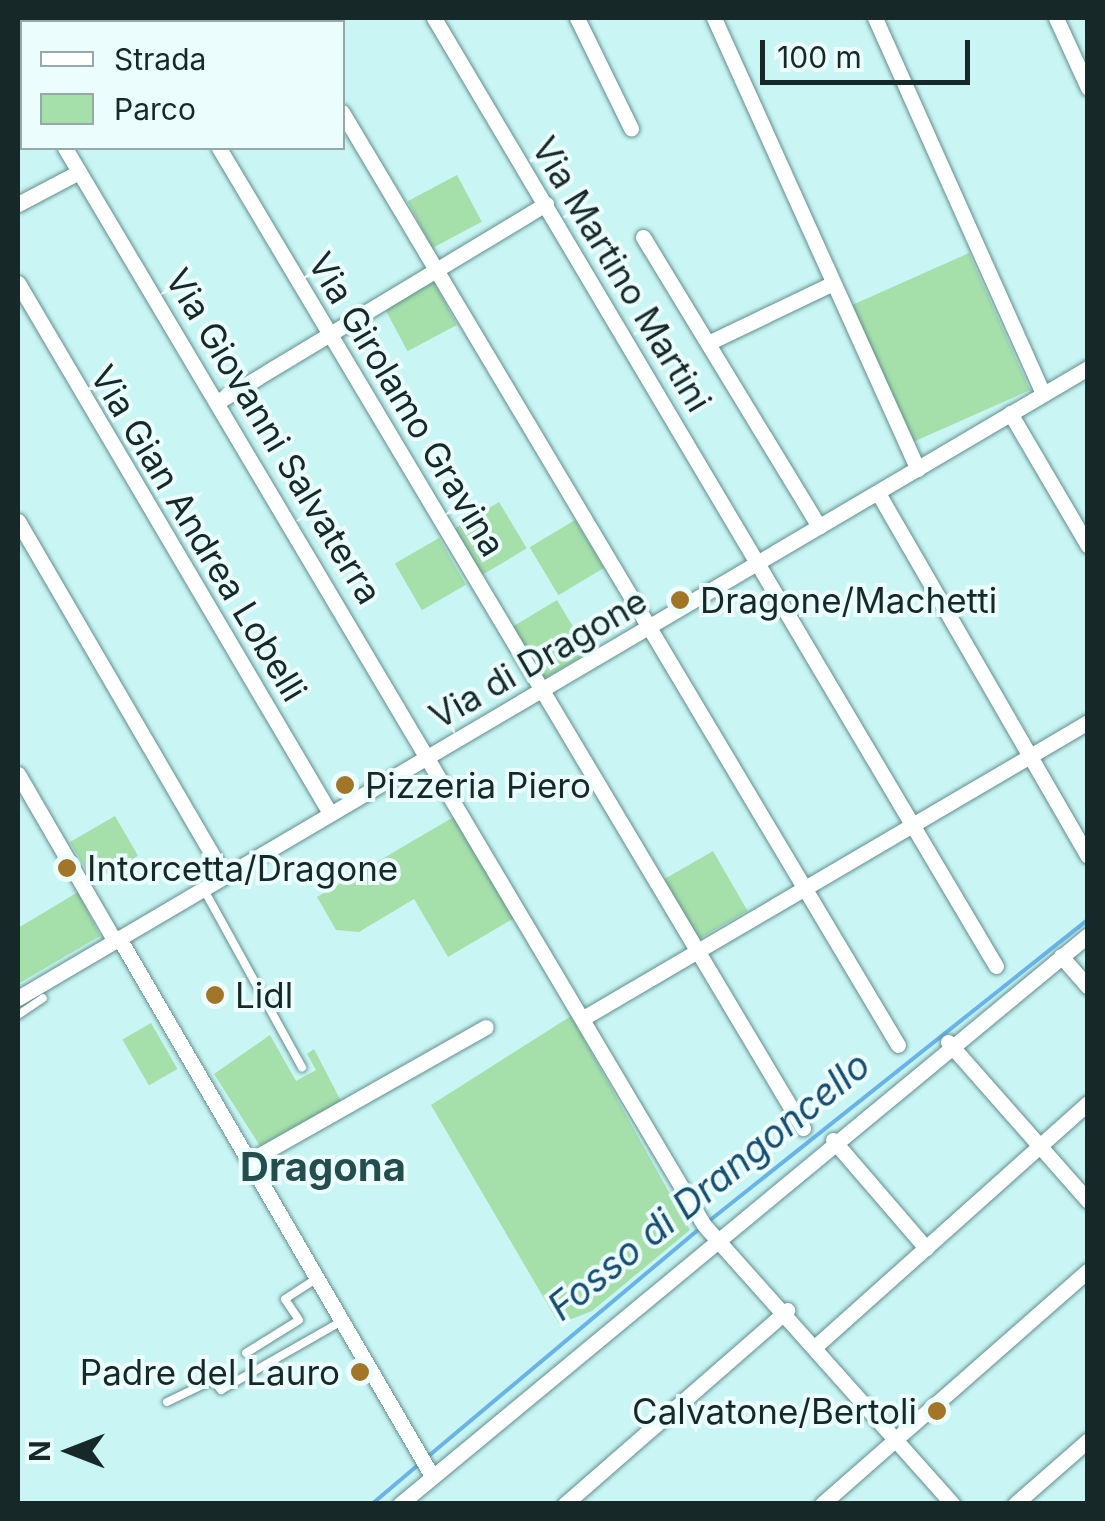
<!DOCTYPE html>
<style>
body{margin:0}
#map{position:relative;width:1105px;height:1521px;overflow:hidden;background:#c9f6f5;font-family:Inter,sans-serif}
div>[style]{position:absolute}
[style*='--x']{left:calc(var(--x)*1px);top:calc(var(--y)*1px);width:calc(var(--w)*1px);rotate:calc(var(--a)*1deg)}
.green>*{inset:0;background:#a5e0ab;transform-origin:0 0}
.stream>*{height:4px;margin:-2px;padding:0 2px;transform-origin:2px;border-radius:2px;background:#69b3e9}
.roads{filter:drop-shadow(0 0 2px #638d8d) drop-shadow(0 0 2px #638d8d)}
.service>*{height:8px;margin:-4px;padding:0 4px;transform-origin:4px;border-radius:4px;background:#fff}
.minor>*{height:15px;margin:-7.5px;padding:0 7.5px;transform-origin:7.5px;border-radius:7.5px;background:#fff}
.dots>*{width:28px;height:28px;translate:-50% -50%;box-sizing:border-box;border:5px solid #ecfdfd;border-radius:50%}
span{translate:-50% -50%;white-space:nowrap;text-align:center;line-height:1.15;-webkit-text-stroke:8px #ecfdfd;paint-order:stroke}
.street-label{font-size:35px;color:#162827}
.poi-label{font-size:35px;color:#162827}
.left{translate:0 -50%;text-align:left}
.right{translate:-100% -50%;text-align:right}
.water-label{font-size:38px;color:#164d71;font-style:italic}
.quarter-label{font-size:40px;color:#244d4d;font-weight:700}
.frame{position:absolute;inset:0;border:20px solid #162827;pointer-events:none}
.legend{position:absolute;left:20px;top:20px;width:325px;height:130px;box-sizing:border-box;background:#ecfdfd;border:2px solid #96a8a7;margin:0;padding:12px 18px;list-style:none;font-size:30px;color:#162827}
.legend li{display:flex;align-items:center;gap:20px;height:50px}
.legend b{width:50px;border:2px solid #96a8a7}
.north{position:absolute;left:20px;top:1401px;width:100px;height:100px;-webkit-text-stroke:8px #ecfdfd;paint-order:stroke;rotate:270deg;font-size:28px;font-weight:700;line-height:40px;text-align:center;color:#162827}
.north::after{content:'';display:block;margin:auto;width:35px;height:45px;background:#162827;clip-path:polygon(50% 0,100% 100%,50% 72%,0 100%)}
.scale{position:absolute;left:760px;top:40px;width:210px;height:45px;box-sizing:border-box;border:5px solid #162827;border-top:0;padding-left:12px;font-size:30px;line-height:35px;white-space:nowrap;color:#162827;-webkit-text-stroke:8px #ecfdfd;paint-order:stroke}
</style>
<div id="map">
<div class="green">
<i style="left:457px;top:175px;width:53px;height:56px;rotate:62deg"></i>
<i style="left:969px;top:253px;width:150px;height:128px;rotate:66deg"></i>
<i style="left:433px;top:280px;width:51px;height:56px;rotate:62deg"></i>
<i style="left:499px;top:502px;width:54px;height:54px;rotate:59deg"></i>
<i style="left:575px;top:520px;width:56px;height:53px;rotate:59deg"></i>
<i style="left:439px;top:538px;width:54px;height:51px;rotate:60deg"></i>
<i style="left:557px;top:600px;width:61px;height:52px;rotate:59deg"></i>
<i style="clip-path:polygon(457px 815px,516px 917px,448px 957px,414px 899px,359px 932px,336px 930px,317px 897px)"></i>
<i style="left:115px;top:816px;width:46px;height:52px;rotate:60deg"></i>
<i style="left:713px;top:851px;width:69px;height:56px;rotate:60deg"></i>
<i style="clip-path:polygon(78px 892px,100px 936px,18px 984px,18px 928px)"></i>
<i style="clip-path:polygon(571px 1016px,690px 1230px,592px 1311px,559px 1324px,431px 1105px)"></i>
<i style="left:151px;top:1023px;width:53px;height:33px;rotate:60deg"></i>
<i style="clip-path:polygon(270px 1035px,296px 1081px,316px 1070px,307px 1054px,314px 1049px,341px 1101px,260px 1146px,214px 1074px)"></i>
</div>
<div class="stream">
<i style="--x:709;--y:1221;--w:485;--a:-38.5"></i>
<i style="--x:425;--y:1459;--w:361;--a:-40"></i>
<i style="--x:372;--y:1504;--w:60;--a:-40.3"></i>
</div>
<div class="roads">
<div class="service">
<i style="--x:203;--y:888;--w:205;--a:61.1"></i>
<i style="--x:18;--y:1015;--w:30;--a:-34"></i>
<i style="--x:246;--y:1353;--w:62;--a:-31.9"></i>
<i style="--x:299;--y:1320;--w:25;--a:-124"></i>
<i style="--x:285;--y:1299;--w:38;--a:-33"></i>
<i style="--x:167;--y:1402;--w:51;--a:-25.6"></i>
<i style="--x:213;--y:1380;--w:13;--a:51"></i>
<i style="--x:221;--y:1390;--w:139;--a:-29.7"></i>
</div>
<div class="minor">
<i style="--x:146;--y:18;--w:4;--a:76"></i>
<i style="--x:286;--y:18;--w:5;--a:53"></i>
<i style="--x:434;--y:18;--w:1102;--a:59.34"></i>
<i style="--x:577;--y:18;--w:123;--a:63.9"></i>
<i style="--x:714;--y:18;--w:495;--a:65.7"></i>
<i style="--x:875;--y:18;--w:412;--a:65.9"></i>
<i style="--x:1056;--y:18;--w:77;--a:65.4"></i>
<i style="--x:238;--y:22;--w:24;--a:-9"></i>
<i style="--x:18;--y:60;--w:4;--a:0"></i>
<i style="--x:342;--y:112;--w:1086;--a:59.21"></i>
<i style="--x:65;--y:148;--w:1252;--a:59.32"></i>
<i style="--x:704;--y:1225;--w:374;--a:48.3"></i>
<i style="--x:219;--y:148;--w:1141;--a:59.21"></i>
<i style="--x:18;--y:204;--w:69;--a:-27.7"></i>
<i style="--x:643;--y:237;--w:339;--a:58.7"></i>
<i style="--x:18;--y:283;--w:615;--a:59.52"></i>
<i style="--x:708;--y:343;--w:136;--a:-25.6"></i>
<i style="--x:219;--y:401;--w:382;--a:-31.1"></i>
<i style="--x:1010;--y:413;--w:154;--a:59.6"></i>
<i style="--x:878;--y:493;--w:419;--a:60"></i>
<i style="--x:18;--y:521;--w:410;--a:59.8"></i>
<i style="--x:18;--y:774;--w:193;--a:59.9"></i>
<i style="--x:119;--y:938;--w:622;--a:59.81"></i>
<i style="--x:1061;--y:956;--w:41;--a:48.9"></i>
<i style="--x:18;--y:998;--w:1242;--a:-30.49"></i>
<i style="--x:585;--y:1017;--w:583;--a:-30.39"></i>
<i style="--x:948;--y:1042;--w:212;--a:48.6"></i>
<i style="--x:833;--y:1140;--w:143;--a:49.3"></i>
<i style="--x:249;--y:1161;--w:272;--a:-29.5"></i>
<i style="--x:817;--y:1345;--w:363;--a:-41.8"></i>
<i style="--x:400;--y:1504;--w:893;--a:-39.59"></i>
<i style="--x:565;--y:1504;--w:295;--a:-41.1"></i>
<i style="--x:822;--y:1504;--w:354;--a:-41.3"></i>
<i style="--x:1015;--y:1504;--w:97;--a:-41.2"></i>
</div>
</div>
<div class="dots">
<i style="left:680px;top:600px;background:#a37528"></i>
<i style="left:345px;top:785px;background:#a37528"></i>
<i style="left:67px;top:868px;background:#a37528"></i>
<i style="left:215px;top:995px;background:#a37528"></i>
<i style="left:360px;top:1372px;background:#a37528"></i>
<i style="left:937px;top:1411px;background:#a37528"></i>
</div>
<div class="street-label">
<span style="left:622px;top:274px;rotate:59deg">Via Martino Martini</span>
<span style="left:407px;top:404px;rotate:59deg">Via Girolamo Gravina</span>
<span style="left:274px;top:436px;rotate:59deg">Via Giovanni Salvaterra</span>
<span style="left:199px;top:533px;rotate:59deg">Via Gian Andrea Lobelli</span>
<span style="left:538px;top:658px;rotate:-30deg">Via di Dragone</span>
</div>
<div class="poi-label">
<span class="left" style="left:700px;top:600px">Dragone/Machetti</span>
<span class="left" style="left:365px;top:785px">Pizzeria Piero</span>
<span class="left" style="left:87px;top:868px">Intorcetta/Dragone</span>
<span class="left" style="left:235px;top:995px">Lidl</span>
<span class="right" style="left:340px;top:1372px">Padre del Lauro</span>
<span class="right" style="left:917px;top:1411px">Calvatone/Bertoli</span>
</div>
<div class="water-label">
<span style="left:709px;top:1186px;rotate:-39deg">Fosso di Drangoncello</span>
</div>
<div class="quarter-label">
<span style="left:323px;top:1167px">Dragona</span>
</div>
<div class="frame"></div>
<ul class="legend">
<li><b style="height:12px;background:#fff"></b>Strada</li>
<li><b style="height:28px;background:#a5e0ab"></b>Parco</li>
</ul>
<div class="north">N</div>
<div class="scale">100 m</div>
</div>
